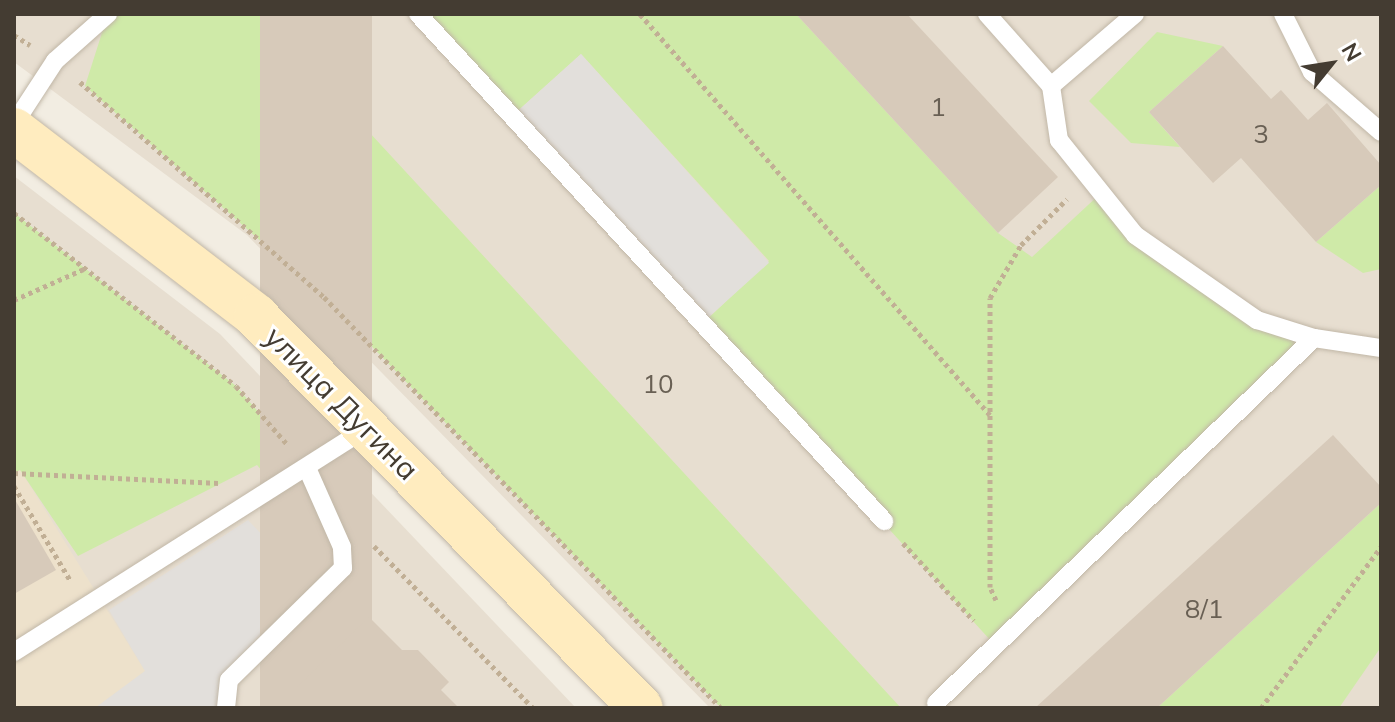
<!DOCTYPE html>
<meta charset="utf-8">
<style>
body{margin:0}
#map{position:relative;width:1395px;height:722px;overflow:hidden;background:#f2ede2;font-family:Mulish,sans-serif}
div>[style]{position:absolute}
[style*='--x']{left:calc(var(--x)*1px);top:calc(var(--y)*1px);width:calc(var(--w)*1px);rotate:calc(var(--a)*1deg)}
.residential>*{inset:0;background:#e7ded0}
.education>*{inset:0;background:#ede1cb}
.green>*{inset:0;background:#cfeaa8}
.parking>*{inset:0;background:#e2dfdb;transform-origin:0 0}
.building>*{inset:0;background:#d7caba;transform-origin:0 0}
.path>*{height:5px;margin-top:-2.5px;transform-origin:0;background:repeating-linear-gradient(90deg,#c1af95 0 4px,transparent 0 8px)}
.roads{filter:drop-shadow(0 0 2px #c1b7a7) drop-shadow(0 0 2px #c1b7a7)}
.service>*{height:18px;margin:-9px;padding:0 9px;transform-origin:9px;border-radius:9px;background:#fff}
.secondary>*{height:44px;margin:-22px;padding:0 22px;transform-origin:22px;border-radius:22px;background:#ffecbf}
span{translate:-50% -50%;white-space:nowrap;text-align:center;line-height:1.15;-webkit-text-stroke:6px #fff;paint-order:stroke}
.number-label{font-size:26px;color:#696054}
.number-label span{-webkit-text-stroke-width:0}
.street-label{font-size:30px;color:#443c32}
.frame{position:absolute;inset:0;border:16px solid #443c32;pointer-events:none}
.north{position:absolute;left:1291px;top:24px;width:80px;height:80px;-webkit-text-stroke:6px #fff;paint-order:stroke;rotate:60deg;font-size:22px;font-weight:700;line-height:32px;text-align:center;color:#443c32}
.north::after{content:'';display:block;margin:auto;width:28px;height:36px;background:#443c32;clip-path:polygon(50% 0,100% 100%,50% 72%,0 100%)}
</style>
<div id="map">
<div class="residential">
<i style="clip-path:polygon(14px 14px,1381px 14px,1381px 708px,710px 708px,247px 235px,14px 62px)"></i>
<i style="clip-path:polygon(14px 176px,220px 334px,576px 708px,14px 708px)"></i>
</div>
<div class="education">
<i style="clip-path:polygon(14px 460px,145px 671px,95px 708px,14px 708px)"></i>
</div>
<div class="green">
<i style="clip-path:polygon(108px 14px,260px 14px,901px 708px,721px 708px,324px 297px,85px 86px)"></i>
<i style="clip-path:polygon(418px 14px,796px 14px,998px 233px,1032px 257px,1101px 193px,1135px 235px,1257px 320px,1314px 338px,992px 642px,702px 324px,769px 261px,581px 54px,512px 116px)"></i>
<i style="clip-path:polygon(1157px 32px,1223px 46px,1149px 112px,1180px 147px,1131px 143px,1089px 101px)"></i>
<i style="clip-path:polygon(1381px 185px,1381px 269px,1363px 273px,1316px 242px)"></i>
<i style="clip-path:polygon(14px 213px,236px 386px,323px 487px,295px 510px,257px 465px,78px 556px,20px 470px,14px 473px)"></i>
<i style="clip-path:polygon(1381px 503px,1381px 647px,1339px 708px,1157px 708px)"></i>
</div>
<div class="parking">
<i style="left:581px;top:54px;width:281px;height:93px;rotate:48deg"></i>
<i style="clip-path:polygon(248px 520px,317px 593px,229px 680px,226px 708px,95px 708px,145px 671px,109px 610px)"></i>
</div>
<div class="building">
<i style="left:260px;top:14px;width:112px;height:938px"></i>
<i style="clip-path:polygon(796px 14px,907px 14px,1058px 177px,998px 233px)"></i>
<i style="clip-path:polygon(1223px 46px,1271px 99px,1281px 90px,1308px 120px,1327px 103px,1381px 165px,1381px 185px,1316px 242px,1241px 158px,1213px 183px,1149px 112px)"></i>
<i style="clip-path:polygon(1333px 435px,1381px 487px,1381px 503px,1157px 708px,1035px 708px)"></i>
<i style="clip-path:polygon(14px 498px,56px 570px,14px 594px)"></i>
<i style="clip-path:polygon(369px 617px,402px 650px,418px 650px,449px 682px,441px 690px,459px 708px,310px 708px,293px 691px)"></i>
</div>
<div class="path">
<i style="--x:640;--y:14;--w:532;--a:48.88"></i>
<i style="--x:14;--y:35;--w:19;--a:32"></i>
<i style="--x:80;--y:82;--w:325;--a:41.4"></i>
<i style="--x:324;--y:297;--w:571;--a:45.99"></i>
<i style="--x:14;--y:213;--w:281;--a:37.9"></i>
<i style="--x:236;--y:386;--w:77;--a:48.7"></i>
<i style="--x:14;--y:300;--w:77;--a:-23.9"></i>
<i style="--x:14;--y:473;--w:205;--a:2.8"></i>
<i style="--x:14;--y:486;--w:109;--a:59.2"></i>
<i style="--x:903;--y:543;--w:105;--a:47.7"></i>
<i style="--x:374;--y:546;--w:227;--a:45.5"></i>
<i style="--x:996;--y:600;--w:14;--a:-115"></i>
<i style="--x:990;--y:587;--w:289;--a:-90"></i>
<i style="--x:990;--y:298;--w:61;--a:-59.7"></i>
<i style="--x:1021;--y:245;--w:65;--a:-45"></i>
<i style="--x:1261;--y:708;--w:201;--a:-53.3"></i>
</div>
<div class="roads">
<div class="service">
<i style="--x:418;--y:14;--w:689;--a:47.41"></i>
<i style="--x:987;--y:14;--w:96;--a:48.4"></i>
<i style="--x:1135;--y:14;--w:111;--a:139.4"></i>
<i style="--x:1051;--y:86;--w:55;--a:81.6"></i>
<i style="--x:1059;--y:140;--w:122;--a:51.3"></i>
<i style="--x:1135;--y:235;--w:149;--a:34.9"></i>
<i style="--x:1257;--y:320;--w:60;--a:17.5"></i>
<i style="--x:1314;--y:338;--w:68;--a:8.5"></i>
<i style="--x:1283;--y:14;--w:65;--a:63.4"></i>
<i style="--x:1312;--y:72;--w:91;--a:41"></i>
<i style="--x:14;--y:124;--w:75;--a:-56.9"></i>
<i style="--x:55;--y:61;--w:71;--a:-41.6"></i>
<i style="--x:14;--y:652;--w:417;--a:-32.4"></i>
<i style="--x:936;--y:703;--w:525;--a:-44"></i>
<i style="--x:226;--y:708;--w:28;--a:-84"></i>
<i style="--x:229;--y:680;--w:160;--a:-44.5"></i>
<i style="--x:343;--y:568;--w:21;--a:-93"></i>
<i style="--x:342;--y:547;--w:86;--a:-113.9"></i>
</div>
<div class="secondary">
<i style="--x:14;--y:130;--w:305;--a:37.5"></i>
<i style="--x:256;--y:316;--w:549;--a:45.52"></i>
</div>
</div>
<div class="number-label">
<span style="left:938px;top:107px">1</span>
<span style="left:1261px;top:134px">3</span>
<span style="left:658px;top:384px">10</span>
<span style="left:1204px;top:609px">8/1</span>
</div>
<div class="street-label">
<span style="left:342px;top:403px;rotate:45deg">улица Дугина</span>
</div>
<div class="frame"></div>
<div class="north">N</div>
</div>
